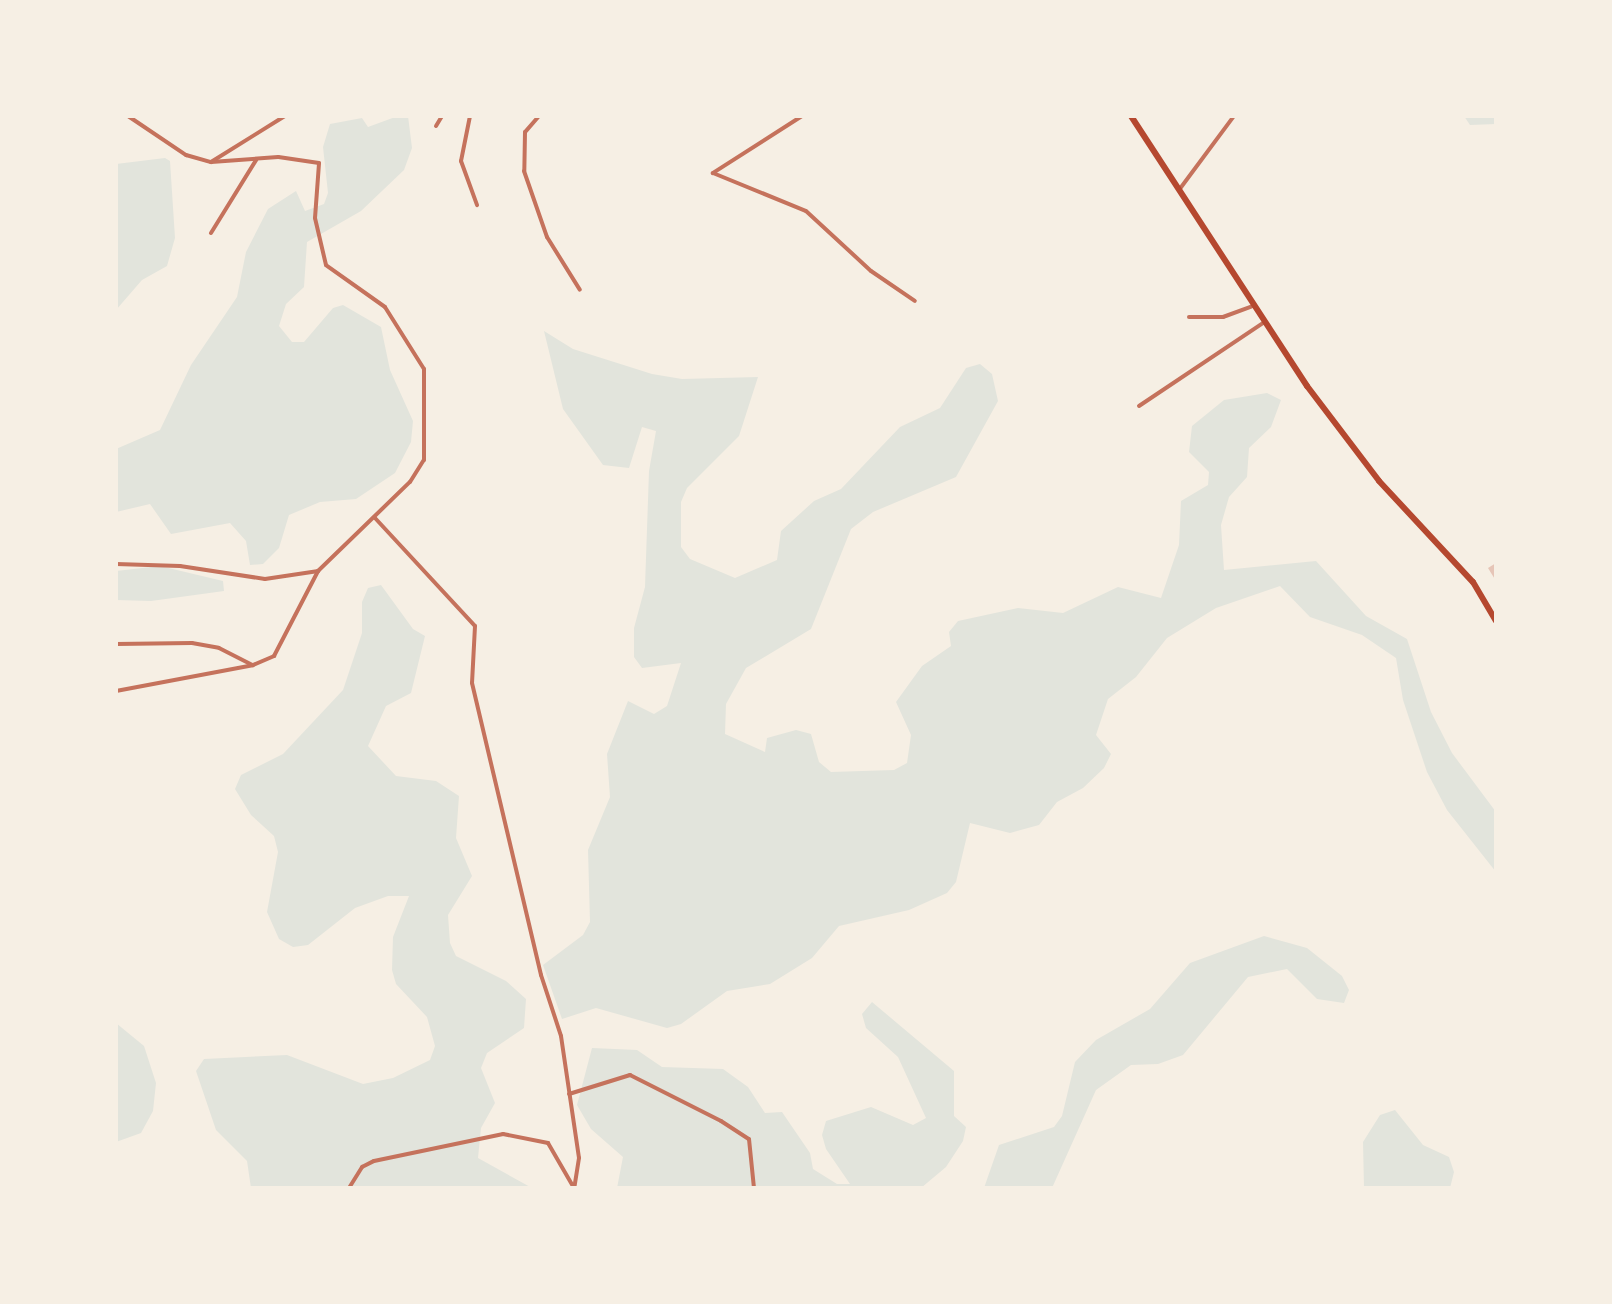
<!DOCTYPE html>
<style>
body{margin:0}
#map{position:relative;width:1612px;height:1304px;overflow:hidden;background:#f6efe4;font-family:"DM Sans",sans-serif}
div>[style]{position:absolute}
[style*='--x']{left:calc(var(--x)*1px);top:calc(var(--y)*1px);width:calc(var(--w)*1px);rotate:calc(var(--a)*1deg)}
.green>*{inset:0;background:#e2e4dc}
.building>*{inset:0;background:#e6c5b7}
.minor>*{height:4px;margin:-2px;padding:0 2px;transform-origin:2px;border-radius:2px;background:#c5725c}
.primary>*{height:6px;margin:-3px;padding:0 3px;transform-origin:3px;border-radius:3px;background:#b5482f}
span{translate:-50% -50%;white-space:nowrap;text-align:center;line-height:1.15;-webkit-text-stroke:7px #f6efe4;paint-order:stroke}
.frame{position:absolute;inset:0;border:118px solid #f6efe4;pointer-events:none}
</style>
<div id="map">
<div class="green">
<i style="clip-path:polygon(398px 116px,408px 116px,412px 148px,404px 170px,361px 211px,307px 242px,304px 287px,286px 304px,279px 326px,292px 342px,304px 342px,333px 308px,343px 305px,381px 327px,390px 370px,413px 421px,411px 442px,395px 473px,356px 499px,320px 502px,289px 515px,279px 548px,263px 564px,250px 565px,246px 541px,230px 523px,171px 534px,150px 504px,116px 512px,116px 449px,160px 430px,191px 365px,237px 297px,246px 252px,268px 209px,296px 191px,305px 211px,324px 204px,328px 193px,323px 147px,330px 124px,362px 118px,368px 127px)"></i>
<i style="clip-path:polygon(1464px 116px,1496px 116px,1496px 124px,1470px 125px)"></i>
<i style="clip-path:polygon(165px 158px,170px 161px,175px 238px,167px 266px,142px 280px,116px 310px,116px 164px)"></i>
<i style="clip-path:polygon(544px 331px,573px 349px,652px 374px,682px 379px,758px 377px,739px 436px,687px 488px,681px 502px,681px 547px,690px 559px,735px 578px,777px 560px,781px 531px,814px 501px,841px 489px,900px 427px,940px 408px,966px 368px,980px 364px,992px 374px,998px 401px,956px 477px,873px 512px,851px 529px,811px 629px,746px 668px,726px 704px,725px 734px,765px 752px,767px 738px,796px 730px,811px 734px,819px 762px,831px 772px,894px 770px,907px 763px,911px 735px,896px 702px,922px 666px,951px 646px,949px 632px,958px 621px,1018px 608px,1063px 613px,1118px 587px,1161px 598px,1179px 545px,1181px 501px,1208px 485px,1209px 472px,1189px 452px,1192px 426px,1224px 400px,1267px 393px,1281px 400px,1271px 427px,1249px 448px,1247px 477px,1229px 497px,1221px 525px,1224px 570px,1316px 561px,1366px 616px,1407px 639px,1431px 712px,1452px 753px,1496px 812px,1496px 872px,1447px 810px,1427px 772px,1403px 700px,1396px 658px,1362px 635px,1310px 617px,1280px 586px,1216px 608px,1167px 638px,1136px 677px,1108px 699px,1096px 735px,1111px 754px,1104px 768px,1083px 788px,1057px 802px,1039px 825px,1010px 833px,970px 823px,956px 882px,947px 893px,909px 910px,839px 926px,812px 958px,770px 984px,727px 991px,681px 1024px,667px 1028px,596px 1008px,562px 1019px,543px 965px,583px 935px,590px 922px,588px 850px,610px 797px,607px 754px,628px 701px,654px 714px,667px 706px,681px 663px,642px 668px,634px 657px,634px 628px,645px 587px,649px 471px,656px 431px,642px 427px,629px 468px,603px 465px,563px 409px)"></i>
<i style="clip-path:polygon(160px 566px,223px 581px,224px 591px,151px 601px,116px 600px,116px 571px)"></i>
<i style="clip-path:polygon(381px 585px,413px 629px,425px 636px,411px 693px,386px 706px,368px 746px,396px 776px,436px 781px,459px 796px,456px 838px,472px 876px,448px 915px,450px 943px,456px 956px,506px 981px,526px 999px,524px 1028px,487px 1053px,481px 1068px,495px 1103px,481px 1128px,478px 1158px,532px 1188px,251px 1188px,247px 1161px,216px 1130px,196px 1071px,204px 1059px,287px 1055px,363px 1084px,393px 1078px,430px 1060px,435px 1046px,427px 1017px,396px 984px,392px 970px,393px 937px,409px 896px,388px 896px,355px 908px,308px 945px,293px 947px,279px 939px,267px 912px,278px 852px,274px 836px,251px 815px,235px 789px,241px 775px,283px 754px,343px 690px,362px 633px,362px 602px,368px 588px)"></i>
<i style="clip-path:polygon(1264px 936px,1307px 948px,1342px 976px,1349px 990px,1344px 1003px,1317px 999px,1287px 969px,1248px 977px,1183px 1055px,1158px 1064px,1131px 1065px,1096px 1090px,1052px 1188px,984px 1188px,999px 1145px,1054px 1127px,1062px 1116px,1075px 1062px,1096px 1040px,1150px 1009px,1190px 963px)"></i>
<i style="clip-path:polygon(872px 1002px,954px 1071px,954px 1116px,966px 1127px,963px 1141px,946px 1167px,921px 1188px,617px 1188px,623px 1157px,591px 1129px,577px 1105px,592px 1048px,637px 1050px,662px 1067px,723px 1069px,748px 1087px,765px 1113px,782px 1112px,810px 1153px,813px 1169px,837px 1184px,850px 1184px,826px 1149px,822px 1135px,826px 1121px,871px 1107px,913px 1125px,926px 1118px,898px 1057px,866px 1028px,862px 1014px)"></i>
<i style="clip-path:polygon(116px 1023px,144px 1046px,156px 1083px,153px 1111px,141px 1133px,116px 1142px)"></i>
<i style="clip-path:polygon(1395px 1110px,1423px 1145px,1449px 1157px,1454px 1172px,1450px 1188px,1364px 1188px,1363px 1142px,1380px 1115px)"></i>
</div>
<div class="building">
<i style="clip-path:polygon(1496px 563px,1496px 581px,1488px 568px)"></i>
</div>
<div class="minor">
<i style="--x:128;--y:116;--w:70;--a:33.9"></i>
<i style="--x:186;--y:155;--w:26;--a:16"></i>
<i style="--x:470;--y:116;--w:46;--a:101.3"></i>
<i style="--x:461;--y:161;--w:47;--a:70"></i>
<i style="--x:539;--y:116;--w:21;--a:131"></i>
<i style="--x:525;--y:132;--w:39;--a:91"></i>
<i style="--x:524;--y:171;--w:70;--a:70.8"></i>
<i style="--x:547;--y:237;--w:62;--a:58.1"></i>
<i style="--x:802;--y:116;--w:106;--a:147.4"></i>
<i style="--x:713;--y:173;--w:100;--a:22.2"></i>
<i style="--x:806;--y:211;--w:88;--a:42.7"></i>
<i style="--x:871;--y:271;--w:53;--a:34.3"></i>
<i style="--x:436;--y:126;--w:12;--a:-59"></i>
<i style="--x:1179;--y:190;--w:92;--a:-53.4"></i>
<i style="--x:211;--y:233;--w:86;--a:-58.3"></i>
<i style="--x:1189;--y:317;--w:34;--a:0"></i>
<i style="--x:1223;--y:317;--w:30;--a:-20"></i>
<i style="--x:1139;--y:406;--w:149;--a:-33.8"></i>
<i style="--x:375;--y:518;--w:147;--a:47.2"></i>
<i style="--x:475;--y:626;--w:57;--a:93"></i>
<i style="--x:472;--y:683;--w:300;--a:76.7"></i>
<i style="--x:541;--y:975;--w:64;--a:71.8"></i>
<i style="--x:561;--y:1036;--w:123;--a:81.6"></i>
<i style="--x:579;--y:1158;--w:30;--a:99"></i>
<i style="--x:116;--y:564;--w:64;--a:1.8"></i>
<i style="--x:180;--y:566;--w:86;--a:8.7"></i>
<i style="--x:265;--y:579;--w:54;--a:-8.6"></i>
<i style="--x:116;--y:644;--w:76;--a:-0.8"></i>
<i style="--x:192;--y:643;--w:27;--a:10"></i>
<i style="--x:219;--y:648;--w:38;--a:27"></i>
<i style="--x:116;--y:691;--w:139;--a:-10.7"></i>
<i style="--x:253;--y:665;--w:23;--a:-23"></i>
<i style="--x:274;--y:656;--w:96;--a:-62.6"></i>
<i style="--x:318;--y:571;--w:128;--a:-44.1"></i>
<i style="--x:410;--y:482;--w:26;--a:-58"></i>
<i style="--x:424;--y:460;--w:91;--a:-90"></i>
<i style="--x:424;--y:369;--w:73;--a:-122.2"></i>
<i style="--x:385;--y:307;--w:72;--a:-144.6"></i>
<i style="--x:326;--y:265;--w:48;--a:-103.2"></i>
<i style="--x:315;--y:218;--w:55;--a:-85.8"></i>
<i style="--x:319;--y:163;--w:41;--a:-171.7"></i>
<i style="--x:278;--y:157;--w:67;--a:175.7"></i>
<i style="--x:211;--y:162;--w:87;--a:-31.9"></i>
<i style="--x:569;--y:1094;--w:64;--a:-17.3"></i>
<i style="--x:630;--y:1075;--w:102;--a:26.8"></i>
<i style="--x:721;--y:1121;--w:33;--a:33"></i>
<i style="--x:749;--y:1139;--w:49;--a:84.2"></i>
<i style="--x:349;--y:1188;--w:25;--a:-58"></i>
<i style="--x:362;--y:1167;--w:13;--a:-27"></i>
<i style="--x:374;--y:1161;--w:132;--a:-11.8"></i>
<i style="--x:503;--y:1134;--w:46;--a:11.3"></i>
<i style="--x:548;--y:1143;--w:52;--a:60"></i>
</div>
<div class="primary">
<i style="--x:1131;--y:116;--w:322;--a:56.9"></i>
<i style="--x:1307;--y:386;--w:119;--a:52.8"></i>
<i style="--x:1379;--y:481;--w:138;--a:47.1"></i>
<i style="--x:1473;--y:582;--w:45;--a:59.5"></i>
</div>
<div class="frame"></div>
</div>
